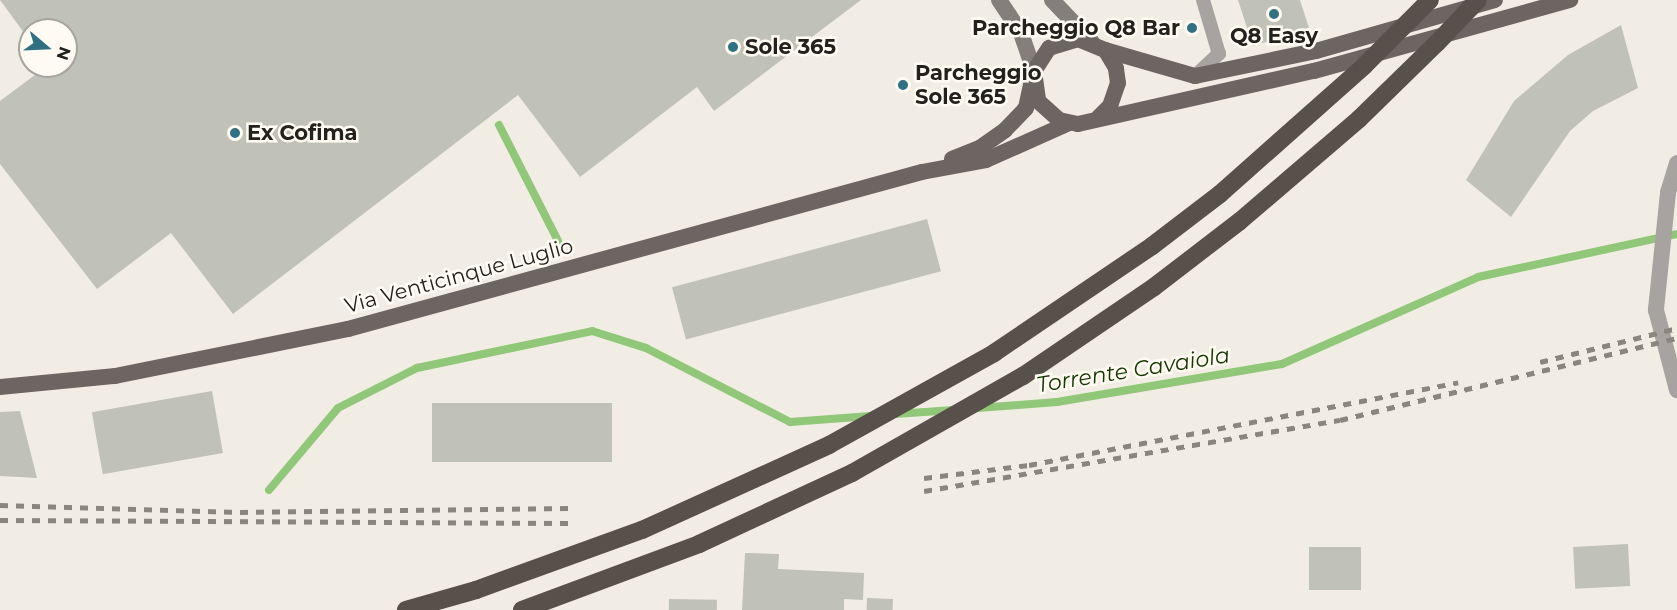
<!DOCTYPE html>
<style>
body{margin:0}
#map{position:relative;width:1677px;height:610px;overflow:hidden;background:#f2ede4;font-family:Montserrat,sans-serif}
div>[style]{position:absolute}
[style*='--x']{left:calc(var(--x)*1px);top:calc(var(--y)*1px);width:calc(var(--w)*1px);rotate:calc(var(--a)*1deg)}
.stream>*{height:8px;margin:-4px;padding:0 4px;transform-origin:4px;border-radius:4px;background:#91c778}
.building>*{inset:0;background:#c0c1b7;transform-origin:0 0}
.service>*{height:14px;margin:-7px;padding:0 7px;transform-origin:7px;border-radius:7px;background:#a7a3a0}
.minor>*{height:16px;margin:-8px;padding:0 8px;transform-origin:8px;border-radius:8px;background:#a7a3a0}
.secondary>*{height:16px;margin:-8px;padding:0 8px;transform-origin:8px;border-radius:8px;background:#857f7b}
.primary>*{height:16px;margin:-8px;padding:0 8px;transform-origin:8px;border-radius:8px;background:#6c6561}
.motorway>*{height:18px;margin:-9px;padding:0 9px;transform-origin:9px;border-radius:9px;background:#58504b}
.rail>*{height:4.5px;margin-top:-2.25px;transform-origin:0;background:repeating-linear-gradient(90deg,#89867f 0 8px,transparent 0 16px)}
.motorway-bridge>*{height:18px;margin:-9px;padding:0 9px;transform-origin:9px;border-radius:9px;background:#58504b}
.dots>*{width:16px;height:16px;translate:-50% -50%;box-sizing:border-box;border:3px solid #fffbf3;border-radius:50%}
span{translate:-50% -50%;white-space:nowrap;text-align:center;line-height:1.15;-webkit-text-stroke:5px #fffbf3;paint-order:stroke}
.poi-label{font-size:21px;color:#23211d;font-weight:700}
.right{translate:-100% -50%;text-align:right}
.left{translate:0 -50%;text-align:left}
.street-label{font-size:21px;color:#23211d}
.water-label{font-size:22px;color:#133600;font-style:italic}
.north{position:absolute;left:18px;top:18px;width:60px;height:60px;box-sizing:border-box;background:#fffbf3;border:2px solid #a7a49d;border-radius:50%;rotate:109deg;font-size:16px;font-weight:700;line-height:24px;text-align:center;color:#23211d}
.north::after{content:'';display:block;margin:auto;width:21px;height:27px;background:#2f7183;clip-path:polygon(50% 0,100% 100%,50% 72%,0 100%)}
</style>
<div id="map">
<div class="stream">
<i style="--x:499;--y:125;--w:130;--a:63"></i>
<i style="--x:978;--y:408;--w:79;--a:-4.3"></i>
<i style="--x:1057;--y:402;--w:228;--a:-9.6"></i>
<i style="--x:1282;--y:364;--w:214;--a:-23.9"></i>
<i style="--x:1478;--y:277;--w:204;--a:-12.2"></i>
<i style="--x:895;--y:414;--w:59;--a:-3.9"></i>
<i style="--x:269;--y:490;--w:107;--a:-49.9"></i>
<i style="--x:338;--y:408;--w:89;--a:-26.9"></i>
<i style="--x:417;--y:368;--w:179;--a:-11.9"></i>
<i style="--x:592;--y:331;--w:57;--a:17.5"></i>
<i style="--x:646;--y:348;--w:162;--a:27.2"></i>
<i style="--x:790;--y:422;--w:81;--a:-4.2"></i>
</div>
<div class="building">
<i style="clip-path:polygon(0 0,861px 0,714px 111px,697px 87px,580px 177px,518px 95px,233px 314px,171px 233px,97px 289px,0 164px,0 101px,47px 66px,66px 66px,66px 30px,30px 30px,30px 41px)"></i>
<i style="clip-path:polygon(1238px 0,1300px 0,1309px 28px,1253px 46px)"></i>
<i style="clip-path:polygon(1621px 25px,1638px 88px,1593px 111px,1570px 131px,1511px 217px,1466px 180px,1514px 101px,1568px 55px)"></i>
<i style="left:927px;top:219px;width:54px;height:264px;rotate:75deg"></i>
<i style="left:212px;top:391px;width:63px;height:122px;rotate:80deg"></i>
<i style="left:612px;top:403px;width:59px;height:180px;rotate:90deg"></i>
<i style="clip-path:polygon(20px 411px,37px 478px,0 476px,0 412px)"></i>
<i style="left:1628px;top:544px;width:42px;height:55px;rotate:87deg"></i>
<i style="left:1309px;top:547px;width:52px;height:43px"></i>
<i style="clip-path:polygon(745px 553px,779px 554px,778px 569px,864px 573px,863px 600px,844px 599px,844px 610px,742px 610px)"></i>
<i style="left:867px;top:598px;width:26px;height:12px;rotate:2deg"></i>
<i style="left:669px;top:599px;width:48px;height:11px;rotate:1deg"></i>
</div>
<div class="service">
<i style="--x:1195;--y:76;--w:33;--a:-43"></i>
<i style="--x:1219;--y:54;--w:56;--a:-106.5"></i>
</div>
<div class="minor">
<i style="--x:1677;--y:163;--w:31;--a:107"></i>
<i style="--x:1668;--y:193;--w:118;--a:95.9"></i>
<i style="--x:1656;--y:310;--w:83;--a:75.3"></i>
</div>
<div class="secondary">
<i style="--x:999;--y:0;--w:40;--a:56"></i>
<i style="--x:1021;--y:33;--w:40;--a:71.1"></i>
<i style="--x:1052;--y:0;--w:58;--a:46.4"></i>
</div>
<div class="primary">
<i style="--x:1105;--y:50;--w:94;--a:16.1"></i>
<i style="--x:1195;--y:76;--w:124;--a:-11.7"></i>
<i style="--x:1316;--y:51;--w:186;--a:-15.9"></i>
<i style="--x:1099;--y:117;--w:16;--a:-45"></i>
<i style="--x:1110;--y:106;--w:24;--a:-71"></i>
<i style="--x:1118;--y:83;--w:15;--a:-98"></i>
<i style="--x:1116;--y:68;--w:21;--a:-121"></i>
<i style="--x:1105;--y:50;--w:29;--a:-158"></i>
<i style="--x:1078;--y:39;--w:30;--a:163"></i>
<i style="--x:1049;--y:48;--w:27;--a:123"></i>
<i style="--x:1034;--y:71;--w:30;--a:82"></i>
<i style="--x:1038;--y:101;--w:28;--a:42"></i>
<i style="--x:1059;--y:120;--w:19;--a:12"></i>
<i style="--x:1078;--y:124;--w:242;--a:-12.7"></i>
<i style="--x:1314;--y:71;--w:266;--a:-15.5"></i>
<i style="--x:952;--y:159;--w:31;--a:-22"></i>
<i style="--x:981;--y:147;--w:29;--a:-35"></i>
<i style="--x:1005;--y:130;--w:30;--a:-46"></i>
<i style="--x:1026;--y:108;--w:25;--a:-78"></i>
<i style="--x:0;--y:387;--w:116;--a:-5.5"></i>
<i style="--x:115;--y:376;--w:238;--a:-11.4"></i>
<i style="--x:348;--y:329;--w:595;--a:-15.3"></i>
<i style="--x:922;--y:172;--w:65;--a:-10.6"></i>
<i style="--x:986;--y:160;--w:91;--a:-24"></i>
</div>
<div class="motorway">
<i style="--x:994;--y:353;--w:191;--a:-34.1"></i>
<i style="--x:1152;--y:246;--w:86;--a:-37.4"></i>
<i style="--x:1220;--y:194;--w:193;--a:-41.6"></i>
<i style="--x:1023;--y:376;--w:158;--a:-34.2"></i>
<i style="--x:1154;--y:287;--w:108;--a:-37.5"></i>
<i style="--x:1240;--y:221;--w:157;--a:-40.6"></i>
<i style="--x:1359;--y:119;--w:109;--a:-44.3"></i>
<i style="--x:406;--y:610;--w:73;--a:-15.9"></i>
<i style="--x:476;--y:590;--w:177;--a:-19.9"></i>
<i style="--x:522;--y:610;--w:189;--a:-20.4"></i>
</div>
<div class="rail">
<i style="--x:1540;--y:362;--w:141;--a:-13.9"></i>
<i style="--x:924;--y:478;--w:106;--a:-7.1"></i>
<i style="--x:1029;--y:465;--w:437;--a:-10.9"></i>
<i style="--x:924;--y:491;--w:422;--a:-9.7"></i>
<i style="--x:1340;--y:420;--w:347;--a:-13.7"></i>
<i style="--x:0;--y:505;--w:240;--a:1.7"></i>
<i style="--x:240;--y:512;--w:329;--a:-0.7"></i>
<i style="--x:0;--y:520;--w:570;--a:0.3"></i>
</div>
<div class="motorway-bridge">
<i style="--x:1437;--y:43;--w:59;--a:-46.4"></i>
<i style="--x:1364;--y:66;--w:93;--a:-45"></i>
<i style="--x:642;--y:530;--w:205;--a:-24.4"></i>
<i style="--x:829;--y:445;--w:189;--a:-29.1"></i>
<i style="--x:699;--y:544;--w:169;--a:-24.9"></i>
<i style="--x:852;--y:473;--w:197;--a:-29.6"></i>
</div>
<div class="dots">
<i style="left:1274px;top:14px;background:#2f7183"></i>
<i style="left:1192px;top:28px;background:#2f7183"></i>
<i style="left:733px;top:47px;background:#2f7183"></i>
<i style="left:903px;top:85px;background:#2f7183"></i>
<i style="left:235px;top:133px;background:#2f7183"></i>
</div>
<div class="poi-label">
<span class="right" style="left:1180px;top:28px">Parcheggio Q8 Bar</span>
<span style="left:1274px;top:36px">Q8 Easy</span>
<span class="left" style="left:745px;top:47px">Sole 365</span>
<span class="left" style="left:915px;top:85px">Parcheggio<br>Sole 365</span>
<span class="left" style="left:247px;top:133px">Ex Cofima</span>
</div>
<div class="street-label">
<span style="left:459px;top:276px;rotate:-15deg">Via Venticinque Luglio</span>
</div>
<div class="water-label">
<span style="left:1133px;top:370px;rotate:-9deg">Torrente Cavaiola</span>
</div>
<div class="north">N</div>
</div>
